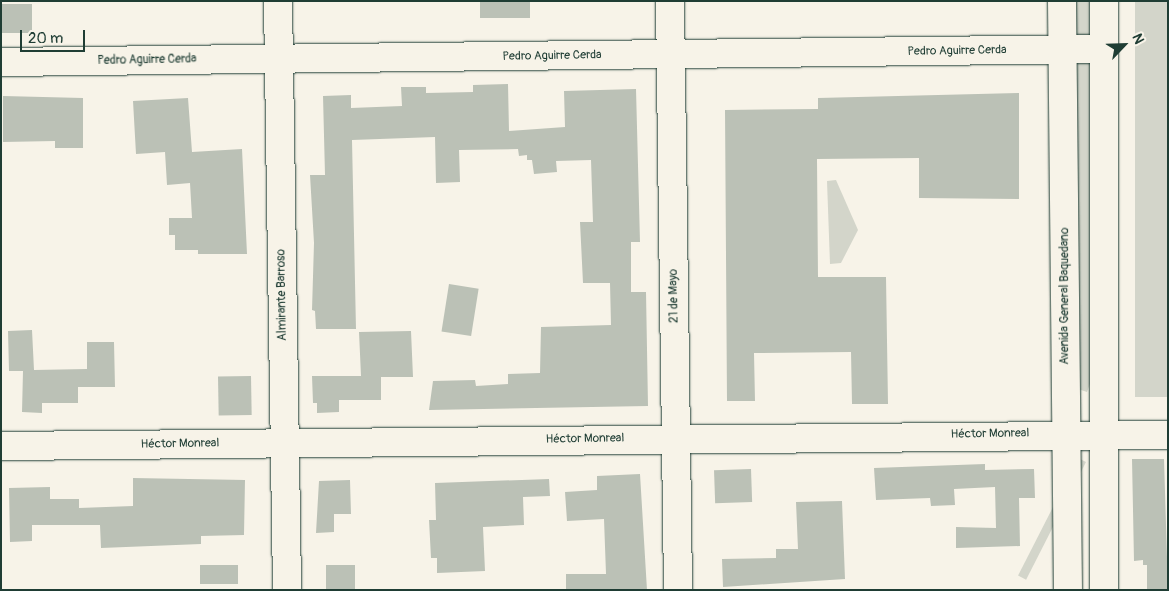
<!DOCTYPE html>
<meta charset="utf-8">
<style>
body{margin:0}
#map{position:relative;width:1169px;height:591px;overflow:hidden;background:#f7f3e8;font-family:Pangolin,sans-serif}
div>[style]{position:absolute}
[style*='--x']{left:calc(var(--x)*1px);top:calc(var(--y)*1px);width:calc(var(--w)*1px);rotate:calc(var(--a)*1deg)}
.green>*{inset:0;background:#d3d5ca;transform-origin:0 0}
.building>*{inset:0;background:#bbc1b6;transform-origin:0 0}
.roads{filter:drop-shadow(0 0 1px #1f3d34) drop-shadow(0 0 1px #1f3d34)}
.minor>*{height:28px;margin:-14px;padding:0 14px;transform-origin:14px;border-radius:14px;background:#f7f3e8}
.major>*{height:28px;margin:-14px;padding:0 14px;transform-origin:14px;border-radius:14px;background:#f7f3e8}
span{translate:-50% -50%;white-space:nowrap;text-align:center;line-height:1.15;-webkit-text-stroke:4.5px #f7f3e8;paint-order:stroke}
.street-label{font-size:12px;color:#1f3d34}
.frame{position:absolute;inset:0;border:2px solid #1f3d34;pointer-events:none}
.north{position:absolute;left:1099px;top:20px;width:50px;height:50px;-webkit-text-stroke:4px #f7f3e8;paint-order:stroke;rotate:66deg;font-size:14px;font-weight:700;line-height:20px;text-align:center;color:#1f3d34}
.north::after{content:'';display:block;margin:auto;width:18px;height:22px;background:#1f3d34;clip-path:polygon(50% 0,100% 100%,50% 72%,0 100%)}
.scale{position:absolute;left:20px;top:30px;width:65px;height:22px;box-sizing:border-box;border:2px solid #1f3d34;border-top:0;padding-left:6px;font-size:15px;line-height:18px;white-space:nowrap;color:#1f3d34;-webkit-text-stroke:4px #f7f3e8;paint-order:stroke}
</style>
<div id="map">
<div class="green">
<i style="clip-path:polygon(1070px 1px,1092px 1px,1091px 381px,1087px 392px,1078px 389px)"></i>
<i style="left:1135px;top:1px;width:33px;height:396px"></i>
<i style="clip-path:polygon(836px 180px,858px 230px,841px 263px,830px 264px,827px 181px)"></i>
<i style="left:1078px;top:458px;width:9px;height:132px;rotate:27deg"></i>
</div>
<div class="building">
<i style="left:480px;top:1px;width:50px;height:17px"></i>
<i style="left:1px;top:4px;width:31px;height:29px"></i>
<i style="clip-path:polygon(508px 84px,509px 131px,565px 127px,564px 91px,636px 89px,640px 242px,631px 242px,631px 292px,646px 292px,648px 406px,429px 410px,433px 381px,475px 380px,476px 386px,508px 384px,508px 374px,540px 373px,541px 327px,611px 325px,610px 283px,583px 283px,580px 222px,593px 222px,591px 160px,556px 161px,557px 172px,534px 174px,532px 160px,527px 160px,527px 155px,519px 156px,518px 149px,459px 150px,460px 182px,436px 183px,435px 137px,352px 140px,356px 329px,316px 329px,315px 311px,312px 310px,314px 243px,310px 175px,325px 175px,323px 96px,351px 95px,351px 108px,402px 106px,401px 87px,426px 87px,426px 93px,473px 92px,473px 85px)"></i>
<i style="clip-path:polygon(1019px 93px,1019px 199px,919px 198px,919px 158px,817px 159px,818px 277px,886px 277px,888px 404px,852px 404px,851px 352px,754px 353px,755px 401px,727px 401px,725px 110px,818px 109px,818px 98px)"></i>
<i style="clip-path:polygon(3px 96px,83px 98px,83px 148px,55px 148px,55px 141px,3px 142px)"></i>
<i style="clip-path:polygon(188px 98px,192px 152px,242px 149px,247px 254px,198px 254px,198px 250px,175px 250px,175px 235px,169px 235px,169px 218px,192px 218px,190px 183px,167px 185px,165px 152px,136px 154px,133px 101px)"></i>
<i style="left:449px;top:284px;width:30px;height:48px;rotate:9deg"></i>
<i style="clip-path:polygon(32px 330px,34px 370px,87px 369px,87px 342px,114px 342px,115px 387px,78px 387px,78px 403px,42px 403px,42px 413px,22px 412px,23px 371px,9px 371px,8px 331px)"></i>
<i style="clip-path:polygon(411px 331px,413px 377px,381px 377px,381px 400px,339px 400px,339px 412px,317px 413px,317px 403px,313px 403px,312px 376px,361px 376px,359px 332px)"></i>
<i style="left:251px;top:376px;width:39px;height:33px;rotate:89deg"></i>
<i style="clip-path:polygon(1132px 459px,1164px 459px,1168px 590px,1147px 590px,1147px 565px,1143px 565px,1143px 560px,1134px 561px)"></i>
<i style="clip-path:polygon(985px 464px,985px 470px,1034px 469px,1035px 498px,1019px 498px,1020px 546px,956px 548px,956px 527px,996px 528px,995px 487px,954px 489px,955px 505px,931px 506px,930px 498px,876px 500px,874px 468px)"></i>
<i style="left:751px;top:469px;width:33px;height:37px;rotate:88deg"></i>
<i style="clip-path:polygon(640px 474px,647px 590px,566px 590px,566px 574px,606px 574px,604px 519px,567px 521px,565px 492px,597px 490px,597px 476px)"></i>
<i style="clip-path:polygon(133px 478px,245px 480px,244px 535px,201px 536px,201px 544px,101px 548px,100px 525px,32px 525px,32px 541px,10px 542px,9px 488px,50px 487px,50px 499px,79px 499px,79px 508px,133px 506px)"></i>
<i style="clip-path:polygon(549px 479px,550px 496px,523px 497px,524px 525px,483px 527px,485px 571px,437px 573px,437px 558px,431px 558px,429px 520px,436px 520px,435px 483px)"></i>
<i style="clip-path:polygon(350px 480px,351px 514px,334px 514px,334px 532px,316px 533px,319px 481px)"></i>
<i style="clip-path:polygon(842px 501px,845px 579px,723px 587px,722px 559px,776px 558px,776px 549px,798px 549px,796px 502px)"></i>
<i style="left:200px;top:565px;width:38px;height:19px"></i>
<i style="left:326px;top:565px;width:29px;height:25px"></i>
</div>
<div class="roads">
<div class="minor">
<i style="--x:278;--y:1;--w:589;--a:89.12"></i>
<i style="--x:670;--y:1;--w:589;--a:89.22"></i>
<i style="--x:1;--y:62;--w:1102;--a:-0.68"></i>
<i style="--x:1;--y:446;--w:1167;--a:-0.54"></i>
</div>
<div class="major">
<i style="--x:1062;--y:1;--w:589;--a:89.42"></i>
<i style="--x:1104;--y:590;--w:589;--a:-90"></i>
</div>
</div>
<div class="street-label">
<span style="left:957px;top:51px;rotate:-1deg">Pedro Aguirre Cerda</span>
<span style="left:552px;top:56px;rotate:-1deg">Pedro Aguirre Cerda</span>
<span style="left:147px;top:60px;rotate:-1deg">Pedro Aguirre Cerda</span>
<span style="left:282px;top:295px;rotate:-91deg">Almirante Barroso</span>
<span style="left:674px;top:296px;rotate:-91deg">21 de Mayo</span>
<span style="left:1065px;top:296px;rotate:-90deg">Avenida General Baquedano</span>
<span style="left:990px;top:434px;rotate:-1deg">Héctor Monreal</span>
<span style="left:585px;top:439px;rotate:-1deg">Héctor Monreal</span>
<span style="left:180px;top:444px;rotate:-1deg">Héctor Monreal</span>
</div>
<div class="frame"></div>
<div class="north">N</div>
<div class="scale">20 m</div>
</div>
